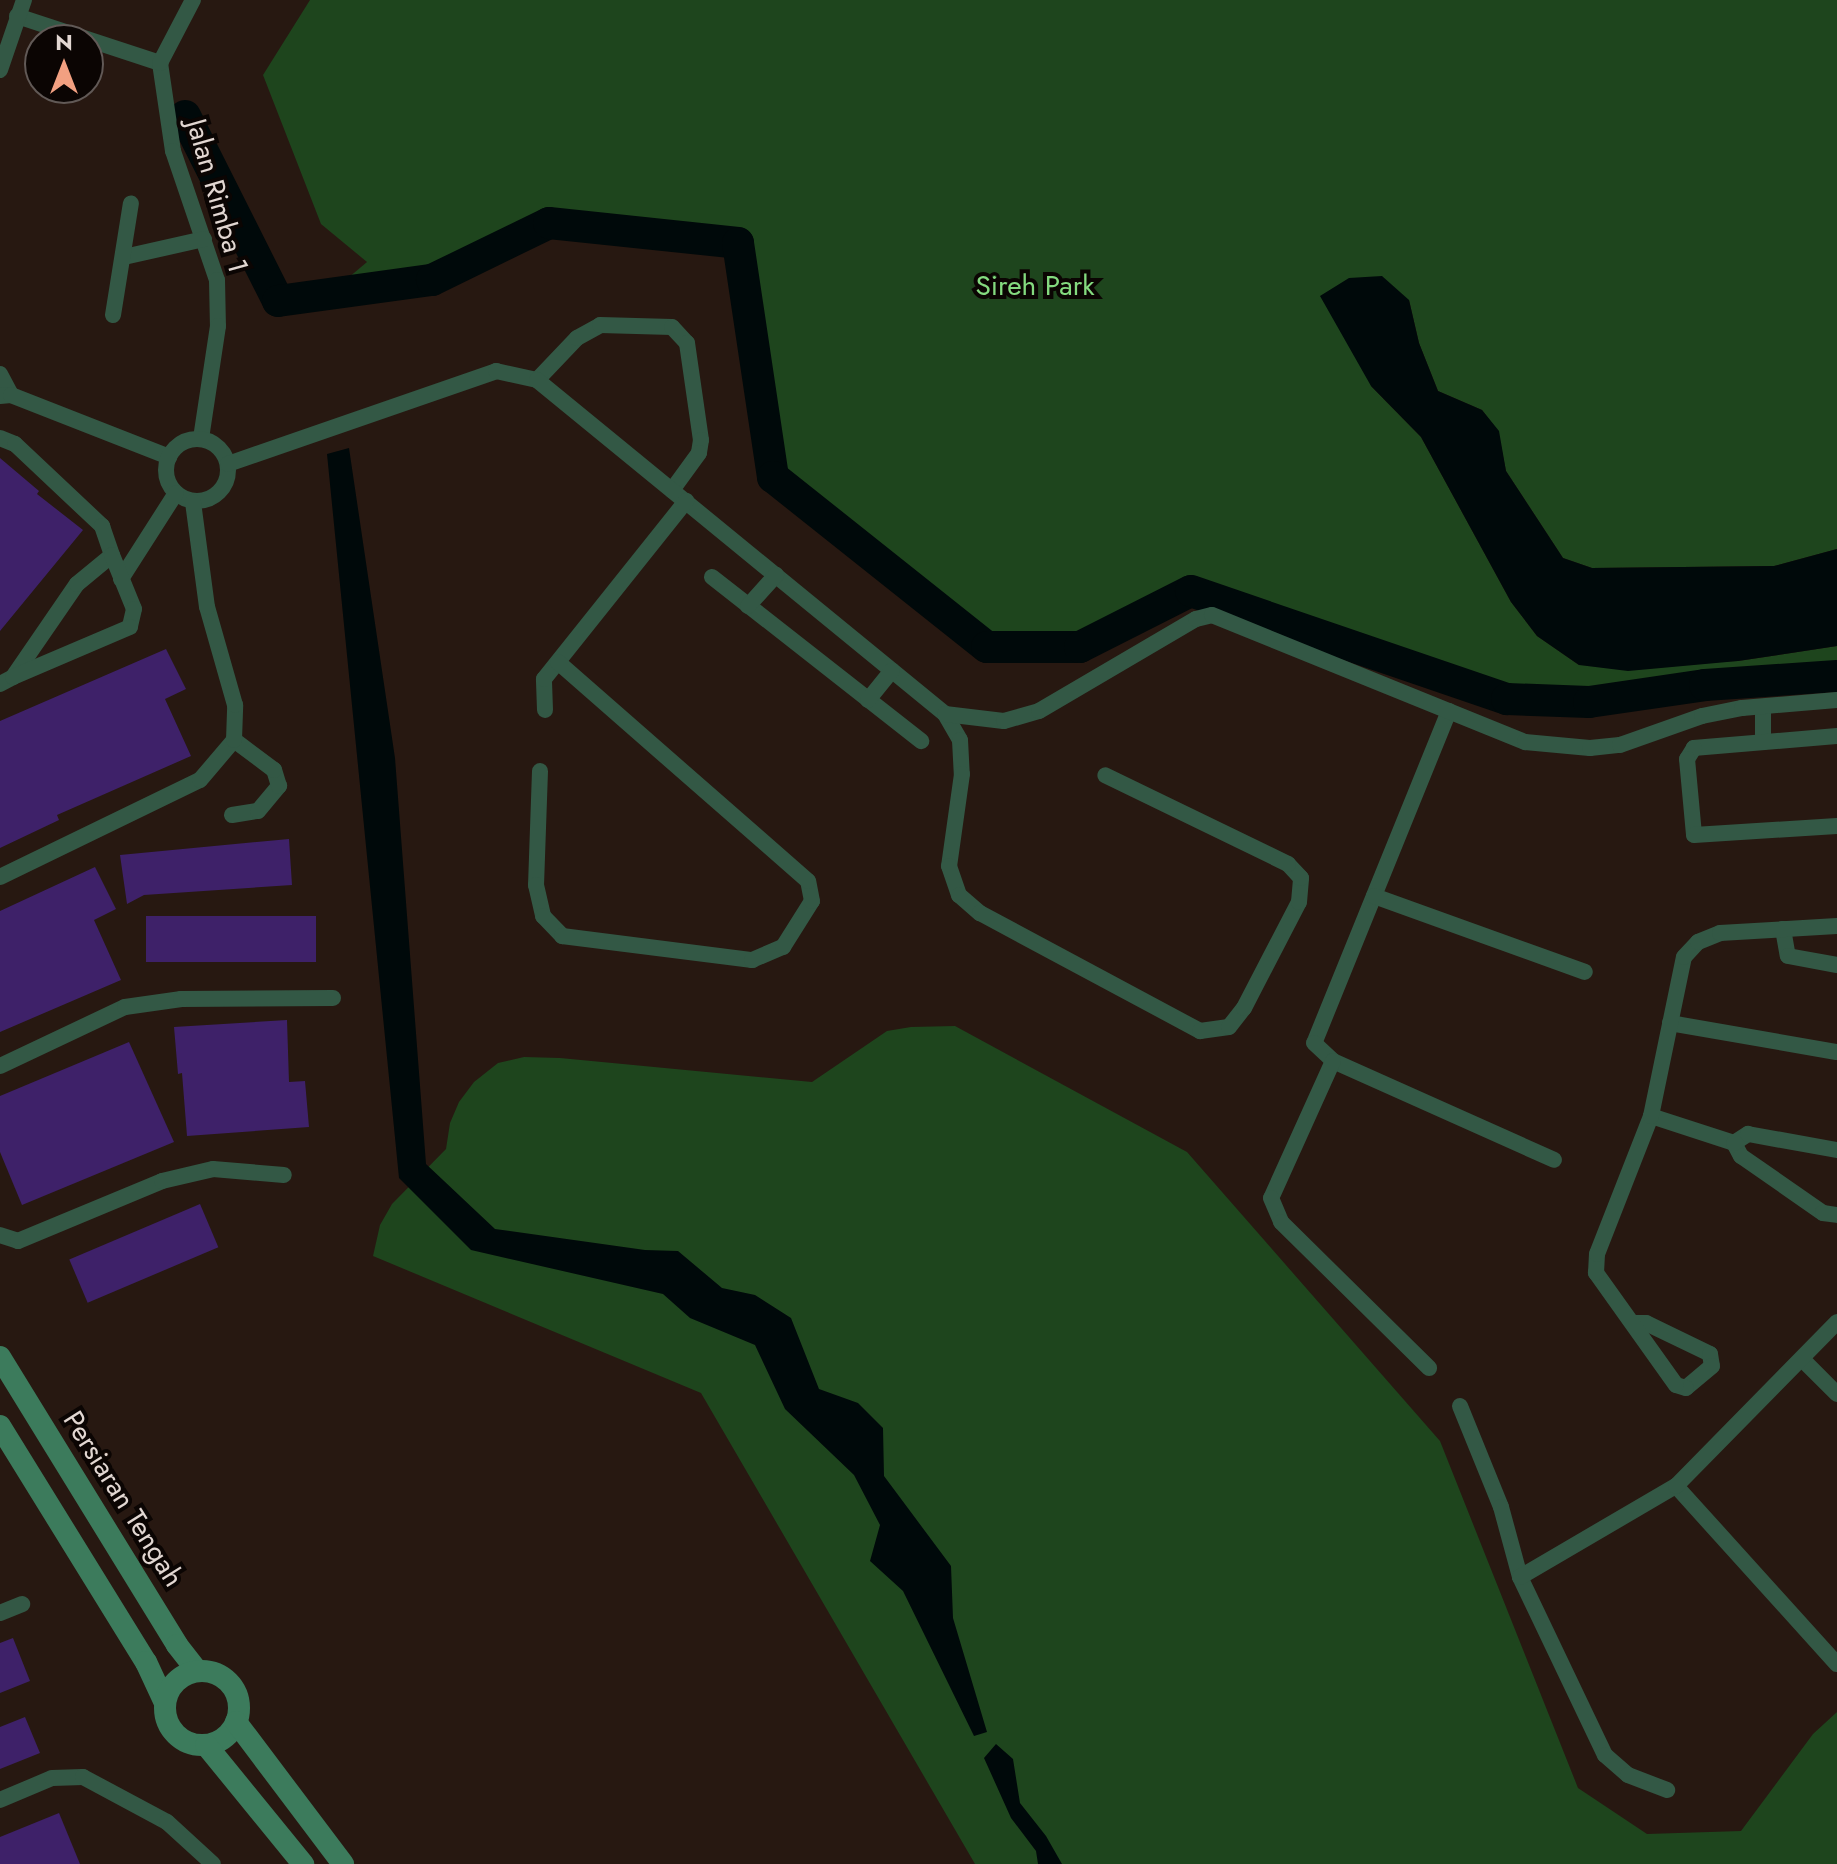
<!DOCTYPE html>
<style>
body{margin:0}
#map{position:relative;width:1837px;height:1864px;overflow:hidden;background:#271811;font-family:Jost,sans-serif}
div>[style]{position:absolute}
[style*='--x']{left:calc(var(--x)*1px);top:calc(var(--y)*1px);width:calc(var(--w)*1px);rotate:calc(var(--a)*1deg)}
.green>*{inset:0;background:#1e451d}
.water>*{inset:0;background:#00090a}
.river>*{height:32px;margin:-16px;padding:0 16px;transform-origin:16px;border-radius:16px;background:#00090a}
.building>*{inset:0;background:#3e2169;transform-origin:0 0}
.street>*{height:16px;margin:-8px;padding:0 8px;transform-origin:8px;border-radius:8px;background:#335845}
.street>.ring{margin:-8px;padding:0;box-sizing:content-box;background:none;border:16px solid #335845;border-radius:50%}
.secondary>*{height:22px;margin:-11px;padding:0 11px;transform-origin:11px;border-radius:11px;background:#3c7b5c}
.secondary>.ring{margin:-11px;padding:0;box-sizing:content-box;background:none;border:22px solid #3c7b5c;border-radius:50%}
span{translate:-50% -50%;white-space:nowrap;text-align:center;line-height:1.15;-webkit-text-stroke:8px #0b0503;paint-order:stroke}
.street-label{font-size:28px;color:#e2d7d2}
.park-label{font-size:28px;color:#84da7f}
.north{position:absolute;left:24px;top:24px;width:80px;height:80px;box-sizing:border-box;background:#0b0503;border:2px solid #615956;border-radius:50%;rotate:0deg;font-size:22px;font-weight:700;line-height:32px;text-align:center;color:#e2d7d2}
.north::after{content:'';display:block;margin:auto;width:28px;height:36px;background:#f2a081;clip-path:polygon(50% 0,100% 100%,50% 72%,0 100%)}
</style>
<div id="map">
<div class="green">
<i style="clip-path:polygon(310px 0,1837px 0,1837px 549px,1774px 566px,1592px 568px,1563px 558px,1506px 471px,1498px 431px,1482px 410px,1438px 391px,1419px 343px,1409px 300px,1371px 386px,1421px 437px,1511px 602px,1537px 636px,1579px 665px,1738px 661px,1837px 646px,1837px 676px,1705px 685px,1589px 702px,1507px 699px,1191px 591px,1080px 647px,987px 647px,773px 477px,738px 243px,549px 223px,432px 280px,329px 294px,367px 262px,321px 224px,263px 75px)"></i>
<i style="clip-path:polygon(955px 1026px,1187px 1152px,1440px 1441px,1578px 1788px,1647px 1834px,1741px 1831px,1813px 1734px,1837px 1712px,1837px 1864px,975px 1864px,701px 1393px,373px 1256px,380px 1225px,392px 1204px,446px 1149px,450px 1123px,459px 1102px,474px 1082px,498px 1063px,524px 1057px,560px 1058px,812px 1082px,887px 1031px,911px 1027px)"></i>
</div>
<div class="water">
<i style="clip-path:polygon(1382px 276px,1409px 300px,1419px 343px,1438px 391px,1482px 410px,1499px 431px,1506px 471px,1563px 558px,1592px 568px,1774px 566px,1837px 549px,1837px 646px,1738px 661px,1628px 671px,1579px 665px,1537px 636px,1511px 602px,1421px 437px,1371px 386px,1320px 296px,1349px 278px)"></i>
<i style="clip-path:polygon(349px 448px,395px 758px,426px 1164px,495px 1229px,645px 1250px,678px 1251px,722px 1288px,755px 1295px,791px 1318px,819px 1389px,858px 1403px,883px 1428px,884px 1476px,951px 1566px,953px 1618px,987px 1732px,974px 1736px,903px 1591px,870px 1561px,880px 1525px,854px 1475px,785px 1409px,755px 1345px,690px 1318px,663px 1294px,471px 1250px,399px 1178px,327px 454px)"></i>
<i style="clip-path:polygon(996px 1744px,1013px 1759px,1020px 1803px,1046px 1836px,1062px 1864px,1038px 1864px,1036px 1851px,1011px 1818px,984px 1758px)"></i>
</div>
<div class="river">
<i style="--x:185;--y:116;--w:207;--a:63.3"></i>
<i style="--x:278;--y:301;--w:155;--a:-7.8"></i>
<i style="--x:432;--y:280;--w:130;--a:-26"></i>
<i style="--x:549;--y:223;--w:190;--a:6"></i>
<i style="--x:738;--y:243;--w:237;--a:81.5"></i>
<i style="--x:773;--y:477;--w:273;--a:38.5"></i>
<i style="--x:987;--y:647;--w:93;--a:0"></i>
<i style="--x:1080;--y:647;--w:124;--a:-26.8"></i>
<i style="--x:1191;--y:591;--w:334;--a:18.9"></i>
<i style="--x:1507;--y:699;--w:82;--a:2.1"></i>
<i style="--x:1589;--y:702;--w:117;--a:-8.3"></i>
<i style="--x:1705;--y:685;--w:132;--a:-3.9"></i>
</div>
<div class="building">
<i style="clip-path:polygon(0 458px,39px 491px,37px 494px,83px 530px,0 631px)"></i>
<i style="clip-path:polygon(166px 649px,186px 689px,165px 699px,191px 756px,57px 815px,59px 820px,0 848px,0 721px)"></i>
<i style="clip-path:polygon(289px 839px,292px 885px,144px 895px,127px 904px,120px 855px)"></i>
<i style="clip-path:polygon(95px 867px,116px 909px,94px 920px,121px 980px,0 1032px,0 911px)"></i>
<i style="left:316px;top:916px;width:46px;height:170px;rotate:90deg"></i>
<i style="clip-path:polygon(287px 1020px,289px 1082px,305px 1081px,309px 1127px,187px 1136px,182px 1073px,178px 1074px,174px 1027px)"></i>
<i style="clip-path:polygon(129px 1042px,174px 1142px,22px 1205px,0 1152px,0 1096px)"></i>
<i style="left:200px;top:1204px;width:47px;height:142px;rotate:67deg"></i>
<i style="clip-path:polygon(13px 1638px,30px 1681px,0 1693px,0 1643px)"></i>
<i style="clip-path:polygon(25px 1717px,40px 1753px,0 1769px,0 1727px)"></i>
<i style="clip-path:polygon(59px 1813px,80px 1864px,0 1864px,0 1837px)"></i>
</div>
<div class="street">
<i style="--x:17;--y:16;--w:151;--a:18.2"></i>
<i style="--x:160;--y:63;--w:89;--a:81.6"></i>
<i style="--x:173;--y:151;--w:136;--a:71.2"></i>
<i style="--x:217;--y:280;--w:46;--a:88.8"></i>
<i style="--x:218;--y:326;--w:114;--a:98.6"></i>
<i style="--x:160;--y:63;--w:71;--a:-62.4"></i>
<i style="--x:0;--y:70;--w:74;--a:-71.1"></i>
<i style="--x:124;--y:257;--w:82;--a:-12.7"></i>
<i style="--x:113;--y:315;--w:113;--a:-80.9"></i>
<i style="--x:0;--y:374;--w:24;--a:62"></i>
<i style="--x:537;--y:380;--w:58;--a:-46.4"></i>
<i style="--x:577;--y:338;--w:26;--a:-29"></i>
<i style="--x:600;--y:325;--w:72;--a:1.6"></i>
<i style="--x:672;--y:327;--w:22;--a:47"></i>
<i style="--x:687;--y:343;--w:98;--a:81.8"></i>
<i style="--x:701;--y:440;--w:13;--a:99"></i>
<i style="--x:699;--y:453;--w:46;--a:126.1"></i>
<i style="--x:0;--y:396;--w:11;--a:-5"></i>
<i style="--x:11;--y:395;--w:170;--a:21.4"></i>
<i style="--x:0;--y:438;--w:16;--a:22"></i>
<i style="--x:15;--y:444;--w:120;--a:43.3"></i>
<i style="--x:102;--y:526;--w:31;--a:71"></i>
<i class="ring" style="left:166px;top:439px;width:46px;height:46px"></i>
<i style="--x:228;--y:464;--w:284;--a:-19.1"></i>
<i style="--x:496;--y:371;--w:42;--a:12.4"></i>
<i style="--x:537;--y:380;--w:527;--a:39.3"></i>
<i style="--x:945;--y:714;--w:30;--a:60"></i>
<i style="--x:960;--y:740;--w:34;--a:87"></i>
<i style="--x:962;--y:774;--w:93;--a:98"></i>
<i style="--x:949;--y:866;--w:31;--a:71"></i>
<i style="--x:959;--y:895;--w:28;--a:41"></i>
<i style="--x:980;--y:913;--w:250;--a:28.2"></i>
<i style="--x:1200;--y:1031;--w:29;--a:-8"></i>
<i style="--x:1229;--y:1027;--w:24;--a:-52"></i>
<i style="--x:1244;--y:1008;--w:119;--a:-62.6"></i>
<i style="--x:1299;--y:902;--w:24;--a:-85"></i>
<i style="--x:1301;--y:878;--w:19;--a:-133"></i>
<i style="--x:1288;--y:864;--w:203;--a:-154.1"></i>
<i style="--x:712;--y:577;--w:266;--a:38.1"></i>
<i style="--x:121;--y:579;--w:102;--a:-57.4"></i>
<i style="--x:748;--y:606;--w:42;--a:-47.9"></i>
<i style="--x:0;--y:684;--w:15;--a:-28"></i>
<i style="--x:13;--y:677;--w:113;--a:-55.5"></i>
<i style="--x:77;--y:584;--w:45;--a:-39.6"></i>
<i style="--x:112;--y:555;--w:58;--a:67.8"></i>
<i style="--x:134;--y:609;--w:18;--a:103"></i>
<i style="--x:130;--y:627;--w:127;--a:156.9"></i>
<i style="--x:868;--y:700;--w:38;--a:-51"></i>
<i style="--x:1763;--y:707;--w:35;--a:90"></i>
<i style="--x:545;--y:710;--w:31;--a:-92"></i>
<i style="--x:544;--y:679;--w:228;--a:-51.4"></i>
<i style="--x:1449;--y:711;--w:358;--a:112.1"></i>
<i style="--x:1314;--y:1043;--w:26;--a:43"></i>
<i style="--x:1333;--y:1061;--w:242;--a:24.1"></i>
<i style="--x:945;--y:714;--w:59;--a:6.8"></i>
<i style="--x:1004;--y:721;--w:36;--a:-16"></i>
<i style="--x:1039;--y:711;--w:182;--a:-30.4"></i>
<i style="--x:1196;--y:619;--w:16;--a:-14"></i>
<i style="--x:1212;--y:615;--w:338;--a:22.1"></i>
<i style="--x:1525;--y:742;--w:65;--a:5.3"></i>
<i style="--x:1590;--y:748;--w:30;--a:-6"></i>
<i style="--x:1620;--y:745;--w:87;--a:-19.5"></i>
<i style="--x:1702;--y:716;--w:41;--a:-11.3"></i>
<i style="--x:1742;--y:708;--w:95;--a:-4.8"></i>
<i style="--x:1837;--y:736;--w:144;--a:175.2"></i>
<i style="--x:1694;--y:748;--w:13;--a:122"></i>
<i style="--x:1687;--y:759;--w:76;--a:84.7"></i>
<i style="--x:1694;--y:835;--w:143;--a:-3.6"></i>
<i style="--x:540;--y:771;--w:114;--a:92"></i>
<i style="--x:536;--y:885;--w:32;--a:77"></i>
<i style="--x:543;--y:916;--w:28;--a:46"></i>
<i style="--x:562;--y:936;--w:192;--a:7.2"></i>
<i style="--x:752;--y:960;--w:34;--a:-23"></i>
<i style="--x:783;--y:947;--w:54;--a:-57.8"></i>
<i style="--x:812;--y:901;--w:20;--a:-101"></i>
<i style="--x:808;--y:881;--w:332;--a:-138.8"></i>
<i style="--x:232;--y:815;--w:26;--a:-9"></i>
<i style="--x:258;--y:811;--w:33;--a:-50"></i>
<i style="--x:279;--y:786;--w:17;--a:-107"></i>
<i style="--x:274;--y:770;--w:50;--a:-143.1"></i>
<i style="--x:0;--y:877;--w:222;--a:-25.9"></i>
<i style="--x:200;--y:780;--w:52;--a:-49.6"></i>
<i style="--x:234;--y:740;--w:35;--a:-88"></i>
<i style="--x:235;--y:705;--w:102;--a:-105.9"></i>
<i style="--x:207;--y:607;--w:106;--a:-97.6"></i>
<i style="--x:1374;--y:896;--w:224;--a:19.8"></i>
<i style="--x:1783;--y:929;--w:27;--a:80"></i>
<i style="--x:1788;--y:956;--w:50;--a:10.4"></i>
<i style="--x:1670;--y:1023;--w:169;--a:9.9"></i>
<i style="--x:1333;--y:1061;--w:150;--a:114.3"></i>
<i style="--x:1271;--y:1198;--w:26;--a:67"></i>
<i style="--x:1281;--y:1222;--w:208;--a:44.6"></i>
<i style="--x:0;--y:1066;--w:138;--a:-25.3"></i>
<i style="--x:125;--y:1007;--w:57;--a:-8.1"></i>
<i style="--x:181;--y:999;--w:152;--a:-0.4"></i>
<i style="--x:1651;--y:1116;--w:87;--a:18"></i>
<i style="--x:1734;--y:1143;--w:15;--a:62"></i>
<i style="--x:1741;--y:1156;--w:100;--a:34.8"></i>
<i style="--x:1823;--y:1213;--w:14;--a:8"></i>
<i style="--x:1734;--y:1143;--w:17;--a:-33"></i>
<i style="--x:1748;--y:1134;--w:90;--a:10.2"></i>
<i style="--x:0;--y:1235;--w:19;--a:18"></i>
<i style="--x:18;--y:1241;--w:156;--a:-22.6"></i>
<i style="--x:162;--y:1181;--w:52;--a:-13.2"></i>
<i style="--x:213;--y:1169;--w:71;--a:4.8"></i>
<i style="--x:1635;--y:1323;--w:11;--a:0"></i>
<i style="--x:1646;--y:1323;--w:71;--a:25.8"></i>
<i style="--x:1710;--y:1354;--w:12;--a:81"></i>
<i style="--x:1712;--y:1366;--w:34;--a:140"></i>
<i style="--x:1686;--y:1388;--w:10;--a:-163"></i>
<i style="--x:1676;--y:1385;--w:138;--a:-125.5"></i>
<i style="--x:1596;--y:1273;--w:19;--a:-87"></i>
<i style="--x:1597;--y:1254;--w:148;--a:-68.6"></i>
<i style="--x:1651;--y:1116;--w:162;--a:-78.3"></i>
<i style="--x:1684;--y:957;--w:21;--a:-47"></i>
<i style="--x:1698;--y:942;--w:24;--a:-22"></i>
<i style="--x:1720;--y:933;--w:117;--a:-3.4"></i>
<i style="--x:1803;--y:1360;--w:48;--a:45"></i>
<i style="--x:1460;--y:1406;--w:109;--a:67.9"></i>
<i style="--x:1501;--y:1507;--w:73;--a:74.8"></i>
<i style="--x:1520;--y:1577;--w:197;--a:64.5"></i>
<i style="--x:1605;--y:1755;--w:30;--a:41"></i>
<i style="--x:1628;--y:1775;--w:42;--a:21"></i>
<i style="--x:1676;--y:1486;--w:240;--a:47.9"></i>
<i style="--x:1520;--y:1577;--w:181;--a:-30.3"></i>
<i style="--x:1676;--y:1486;--w:230;--a:-45.5"></i>
<i style="--x:0;--y:1613;--w:24;--a:-22"></i>
<i style="--x:0;--y:1800;--w:56;--a:-22.9"></i>
<i style="--x:52;--y:1778;--w:31;--a:-2"></i>
<i style="--x:83;--y:1777;--w:95;--a:28.2"></i>
<i style="--x:167;--y:1822;--w:62;--a:42.4"></i>
</div>
<div class="secondary">
<i style="--x:0;--y:1357;--w:338;--a:58.4"></i>
<i style="--x:177;--y:1645;--w:33;--a:52"></i>
<i style="--x:0;--y:1426;--w:278;--a:58.3"></i>
<i style="--x:146;--y:1662;--w:45;--a:65.1"></i>
<i class="ring" style="left:165px;top:1671px;width:52px;height:52px"></i>
<i style="--x:236;--y:1722;--w:178;--a:53"></i>
<i style="--x:206;--y:1745;--w:154;--a:50.8"></i>
</div>
<div class="street-label">
<span style="left:217px;top:196px;rotate:74deg">Jalan Rimba 1</span>
<span style="left:123px;top:1499px;rotate:58deg">Persiaran Tengah</span>
</div>
<div class="park-label">
<span style="left:1035px;top:286px">Sireh Park</span>
</div>
<div class="north">N</div>
</div>
